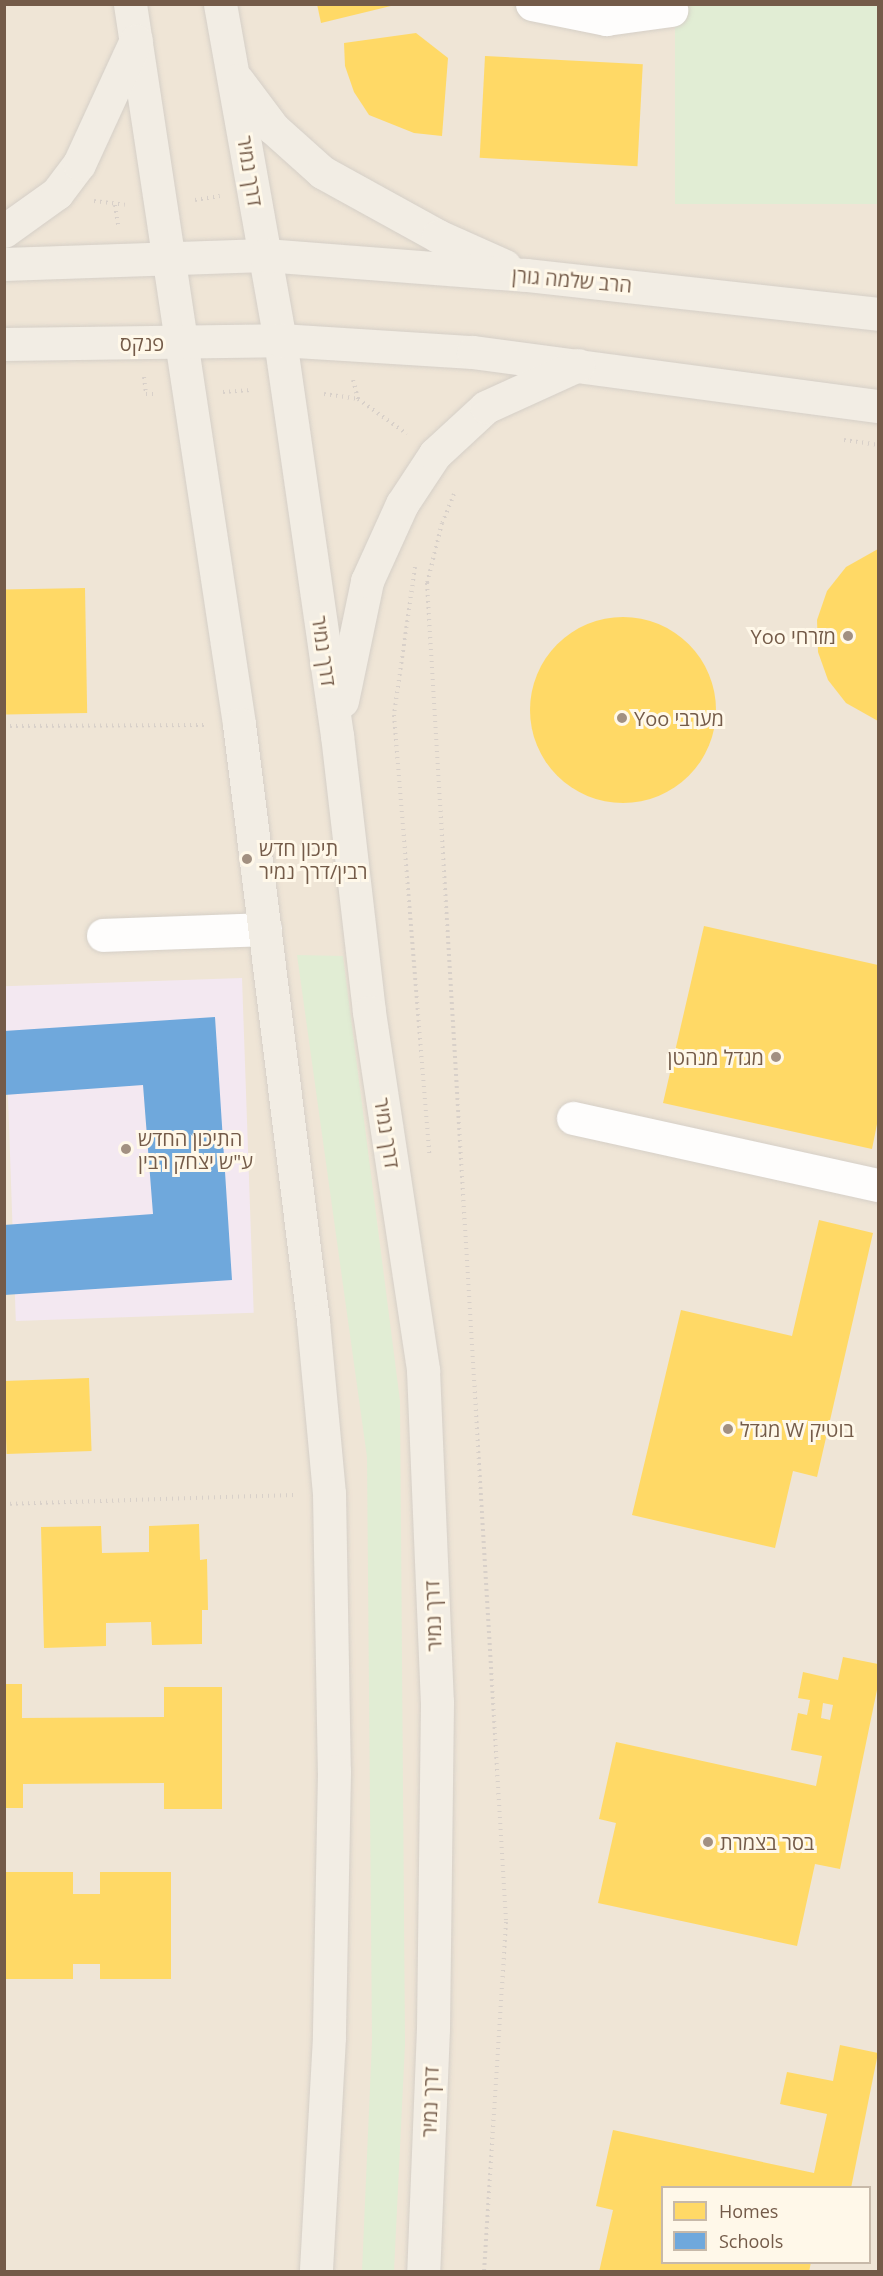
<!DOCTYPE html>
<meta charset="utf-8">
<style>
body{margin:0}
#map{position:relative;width:883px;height:2276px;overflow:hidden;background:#f6f2e9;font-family:"Open Sans",Heebo,sans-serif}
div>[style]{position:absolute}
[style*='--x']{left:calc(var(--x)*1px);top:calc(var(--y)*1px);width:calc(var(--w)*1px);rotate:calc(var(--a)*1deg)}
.residential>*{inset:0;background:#efe5d6}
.education>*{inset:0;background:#f3e8f1;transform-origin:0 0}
.green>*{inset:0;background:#e1edd4;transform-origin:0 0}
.homes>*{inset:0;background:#ffd966;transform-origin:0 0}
.round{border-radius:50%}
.schools>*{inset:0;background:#6fa8dc}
.path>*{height:4px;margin-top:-2px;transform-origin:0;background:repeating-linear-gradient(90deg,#d8d0c9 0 1.5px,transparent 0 6px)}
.roads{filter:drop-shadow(0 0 2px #d5cfc7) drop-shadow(0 0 2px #d5cfc7)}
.minor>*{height:33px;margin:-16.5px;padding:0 16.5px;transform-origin:16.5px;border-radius:16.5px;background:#fefdfc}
.major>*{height:33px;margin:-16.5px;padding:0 16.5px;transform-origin:16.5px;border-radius:16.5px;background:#f2ede4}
.dots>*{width:16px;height:16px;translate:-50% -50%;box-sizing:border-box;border:3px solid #fff8e9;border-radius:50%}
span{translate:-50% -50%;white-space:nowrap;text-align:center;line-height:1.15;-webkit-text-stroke:6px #fff8e9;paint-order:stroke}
.street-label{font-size:20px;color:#745b49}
.poi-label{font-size:20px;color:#745b49}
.right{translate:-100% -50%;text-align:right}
.left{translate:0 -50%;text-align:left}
.frame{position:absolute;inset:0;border:6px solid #745b49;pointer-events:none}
.legend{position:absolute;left:661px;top:2186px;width:210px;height:78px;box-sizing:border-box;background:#fff8e9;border:2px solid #c7b9a9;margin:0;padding:8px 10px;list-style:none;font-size:18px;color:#745b49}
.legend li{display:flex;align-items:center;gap:12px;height:30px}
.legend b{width:30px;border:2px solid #c7b9a9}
</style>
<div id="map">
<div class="residential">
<i style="clip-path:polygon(evenodd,5px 5px,878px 5px,878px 2271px,5px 2272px,5px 5px,662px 2188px,870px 2188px,870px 2262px,662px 2262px,662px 2188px)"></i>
</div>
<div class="education">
<i style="left:242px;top:978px;width:335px;height:238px;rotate:88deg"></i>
</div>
<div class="green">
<i style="left:675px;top:5px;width:203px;height:199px"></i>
<i style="clip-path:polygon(297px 955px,343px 956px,400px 1401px,405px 2044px,394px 2271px,362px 2271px,372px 2041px,367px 1457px)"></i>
</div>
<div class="homes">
<i style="clip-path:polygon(317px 4px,395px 4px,395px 5px,321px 23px)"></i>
<i style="clip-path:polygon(416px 33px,448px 58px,442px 136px,414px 133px,369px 115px,354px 92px,345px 66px,344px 43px)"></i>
<i style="left:485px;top:56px;width:158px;height:102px;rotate:3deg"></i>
<i style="clip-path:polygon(878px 549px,878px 721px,846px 703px,828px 680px,818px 652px,817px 620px,827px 591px,846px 567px)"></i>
<i style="left:85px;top:588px;width:125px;height:81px;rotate:89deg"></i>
<i class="round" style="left:530px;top:617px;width:186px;height:186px"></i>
<i style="clip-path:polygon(704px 926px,878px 965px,878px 1119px,872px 1149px,663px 1103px)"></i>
<i style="clip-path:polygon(819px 1220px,873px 1233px,817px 1477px,793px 1471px,775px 1548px,632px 1515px,681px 1310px,792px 1336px)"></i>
<i style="left:89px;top:1378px;width:73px;height:85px;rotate:88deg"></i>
<i style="clip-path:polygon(199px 1524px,200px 1560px,207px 1559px,208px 1610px,202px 1610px,202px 1644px,152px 1645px,151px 1622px,106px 1623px,106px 1646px,44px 1648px,41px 1527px,101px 1526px,102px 1553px,149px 1552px,149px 1526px)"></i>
<i style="clip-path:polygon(evenodd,843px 1657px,878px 1664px,878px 1685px,840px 1869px,815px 1864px,797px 1946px,598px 1903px,616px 1823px,599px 1819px,616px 1742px,816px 1786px,822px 1756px,791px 1750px,798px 1713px,807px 1715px,810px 1700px,798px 1698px,803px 1672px,838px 1680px,843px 1657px,823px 1703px,833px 1705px,830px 1720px,821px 1718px,823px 1703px)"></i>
<i style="clip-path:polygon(4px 1684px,22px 1684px,22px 1718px,164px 1717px,164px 1687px,222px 1687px,222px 1809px,164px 1809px,164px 1783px,23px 1784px,23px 1808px,4px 1808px)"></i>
<i style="clip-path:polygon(4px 1872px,73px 1872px,73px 1894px,100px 1894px,100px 1872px,171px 1872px,171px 1979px,100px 1979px,100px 1964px,73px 1964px,73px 1979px,4px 1979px)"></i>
<i style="clip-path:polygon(840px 2045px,878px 2053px,851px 2188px,662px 2188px,662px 2262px,811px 2262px,809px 2272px,599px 2272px,613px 2210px,596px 2206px,613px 2130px,814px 2173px,827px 2114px,780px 2104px,787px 2072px,833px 2081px)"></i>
</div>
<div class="schools">
<i style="clip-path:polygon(215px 1017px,232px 1280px,4px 1295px,4px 1225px,153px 1214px,143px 1085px,4px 1095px,4px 1031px)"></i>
</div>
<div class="path">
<i style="--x:195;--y:200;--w:25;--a:-9"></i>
<i style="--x:94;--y:201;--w:31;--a:7"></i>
<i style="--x:115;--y:205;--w:20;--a:81"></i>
<i style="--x:144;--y:377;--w:17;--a:83"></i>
<i style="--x:146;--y:394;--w:9;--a:0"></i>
<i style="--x:353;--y:380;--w:20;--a:75"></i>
<i style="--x:358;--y:399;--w:60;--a:35.5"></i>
<i style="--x:223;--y:392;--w:28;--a:-4"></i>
<i style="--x:324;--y:394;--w:34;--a:8"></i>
<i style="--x:844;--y:440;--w:34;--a:8"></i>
<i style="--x:454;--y:494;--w:31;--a:112"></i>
<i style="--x:442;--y:523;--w:62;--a:104"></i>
<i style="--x:427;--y:583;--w:1341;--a:86.62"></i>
<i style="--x:506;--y:1922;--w:351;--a:93.6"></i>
<i style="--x:415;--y:567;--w:149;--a:98.1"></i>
<i style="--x:394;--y:715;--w:440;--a:85.4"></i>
<i style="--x:4;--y:726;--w:201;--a:-0.3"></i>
<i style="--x:4;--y:1504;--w:290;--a:-1.8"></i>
</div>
<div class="roads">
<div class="minor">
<i style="--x:532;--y:4;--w:76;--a:11.5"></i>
<i style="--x:606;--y:19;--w:66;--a:-7.9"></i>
<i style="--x:103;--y:935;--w:162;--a:-2.1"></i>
<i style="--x:573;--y:1118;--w:312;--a:12.4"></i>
</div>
<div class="major">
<i style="--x:130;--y:4;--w:728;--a:81.39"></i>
<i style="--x:239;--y:724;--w:602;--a:82.93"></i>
<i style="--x:313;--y:1321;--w:173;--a:84.7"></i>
<i style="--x:329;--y:1493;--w:278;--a:89"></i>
<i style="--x:334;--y:1771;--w:266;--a:91.1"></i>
<i style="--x:329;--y:2037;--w:235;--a:93.2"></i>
<i style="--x:220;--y:4;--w:341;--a:79.9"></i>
<i style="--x:280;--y:340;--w:399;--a:81.8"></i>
<i style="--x:337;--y:735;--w:279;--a:83.4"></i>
<i style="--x:369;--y:1012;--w:362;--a:81.4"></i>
<i style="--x:423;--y:1370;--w:332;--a:87.6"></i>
<i style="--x:437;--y:1702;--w:326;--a:90.7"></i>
<i style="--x:433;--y:2028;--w:244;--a:92.3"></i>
<i style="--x:237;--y:80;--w:60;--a:53.1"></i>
<i style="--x:273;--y:128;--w:66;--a:41.9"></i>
<i style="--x:322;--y:172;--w:132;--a:28.9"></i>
<i style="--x:438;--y:236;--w:73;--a:24.1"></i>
<i style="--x:4;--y:231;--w:65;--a:-35.6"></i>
<i style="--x:57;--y:193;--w:36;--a:-53"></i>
<i style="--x:79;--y:164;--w:136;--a:-65.3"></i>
<i style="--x:4;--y:264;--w:261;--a:-2"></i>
<i style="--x:265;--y:255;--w:262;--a:4.4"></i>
<i style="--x:526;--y:275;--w:354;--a:6.3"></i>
<i style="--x:4;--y:344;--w:276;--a:-0.8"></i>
<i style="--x:280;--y:340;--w:193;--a:3.6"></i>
<i style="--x:473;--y:352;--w:409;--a:7.6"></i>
<i style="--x:342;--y:701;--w:123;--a:-78.2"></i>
<i style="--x:367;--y:581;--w:85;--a:-65.6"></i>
<i style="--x:402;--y:504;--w:60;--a:-56.6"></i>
<i style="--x:435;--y:454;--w:69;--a:-42.7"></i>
<i style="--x:486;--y:407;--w:101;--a:-24.5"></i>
</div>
</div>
<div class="dots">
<i style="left:848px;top:636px;background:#a29081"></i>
<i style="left:622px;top:718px;background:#a29081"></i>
<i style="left:247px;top:859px;background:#a29081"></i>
<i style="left:776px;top:1057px;background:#a29081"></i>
<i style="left:126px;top:1149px;background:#a29081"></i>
<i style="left:728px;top:1429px;background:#a29081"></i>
<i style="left:708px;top:1842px;background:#a29081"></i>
</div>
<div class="street-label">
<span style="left:250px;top:171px;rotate:81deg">דרך נמיר</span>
<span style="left:572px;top:280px;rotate:5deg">הרב שלמה גורן</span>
<span style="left:142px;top:343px">פנקס</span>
<span style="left:324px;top:651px;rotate:82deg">דרך נמיר</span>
<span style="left:387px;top:1133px;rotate:81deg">דרך נמיר</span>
<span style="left:433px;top:1616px;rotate:-92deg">דרך נמיר</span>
<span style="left:430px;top:2102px;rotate:-88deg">דרך נמיר</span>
</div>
<div class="poi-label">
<span class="right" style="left:836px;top:636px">Yoo מזרחי</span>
<span class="left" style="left:634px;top:718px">Yoo מערבי</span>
<span class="left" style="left:259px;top:860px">תיכון חדש<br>רבין/דרך נמיר</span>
<span class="right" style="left:764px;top:1057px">מגדל מנהטן</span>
<span class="left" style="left:138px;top:1150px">התיכון החדש<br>ע"ש יצחק רבין</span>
<span class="left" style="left:740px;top:1429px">מגדל W בוטיק</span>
<span class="left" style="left:720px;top:1842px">בסר בצמרת</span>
</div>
<div class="frame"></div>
<ul class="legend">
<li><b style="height:16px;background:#ffd966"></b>Homes</li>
<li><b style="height:16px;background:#6fa8dc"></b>Schools</li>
</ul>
</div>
